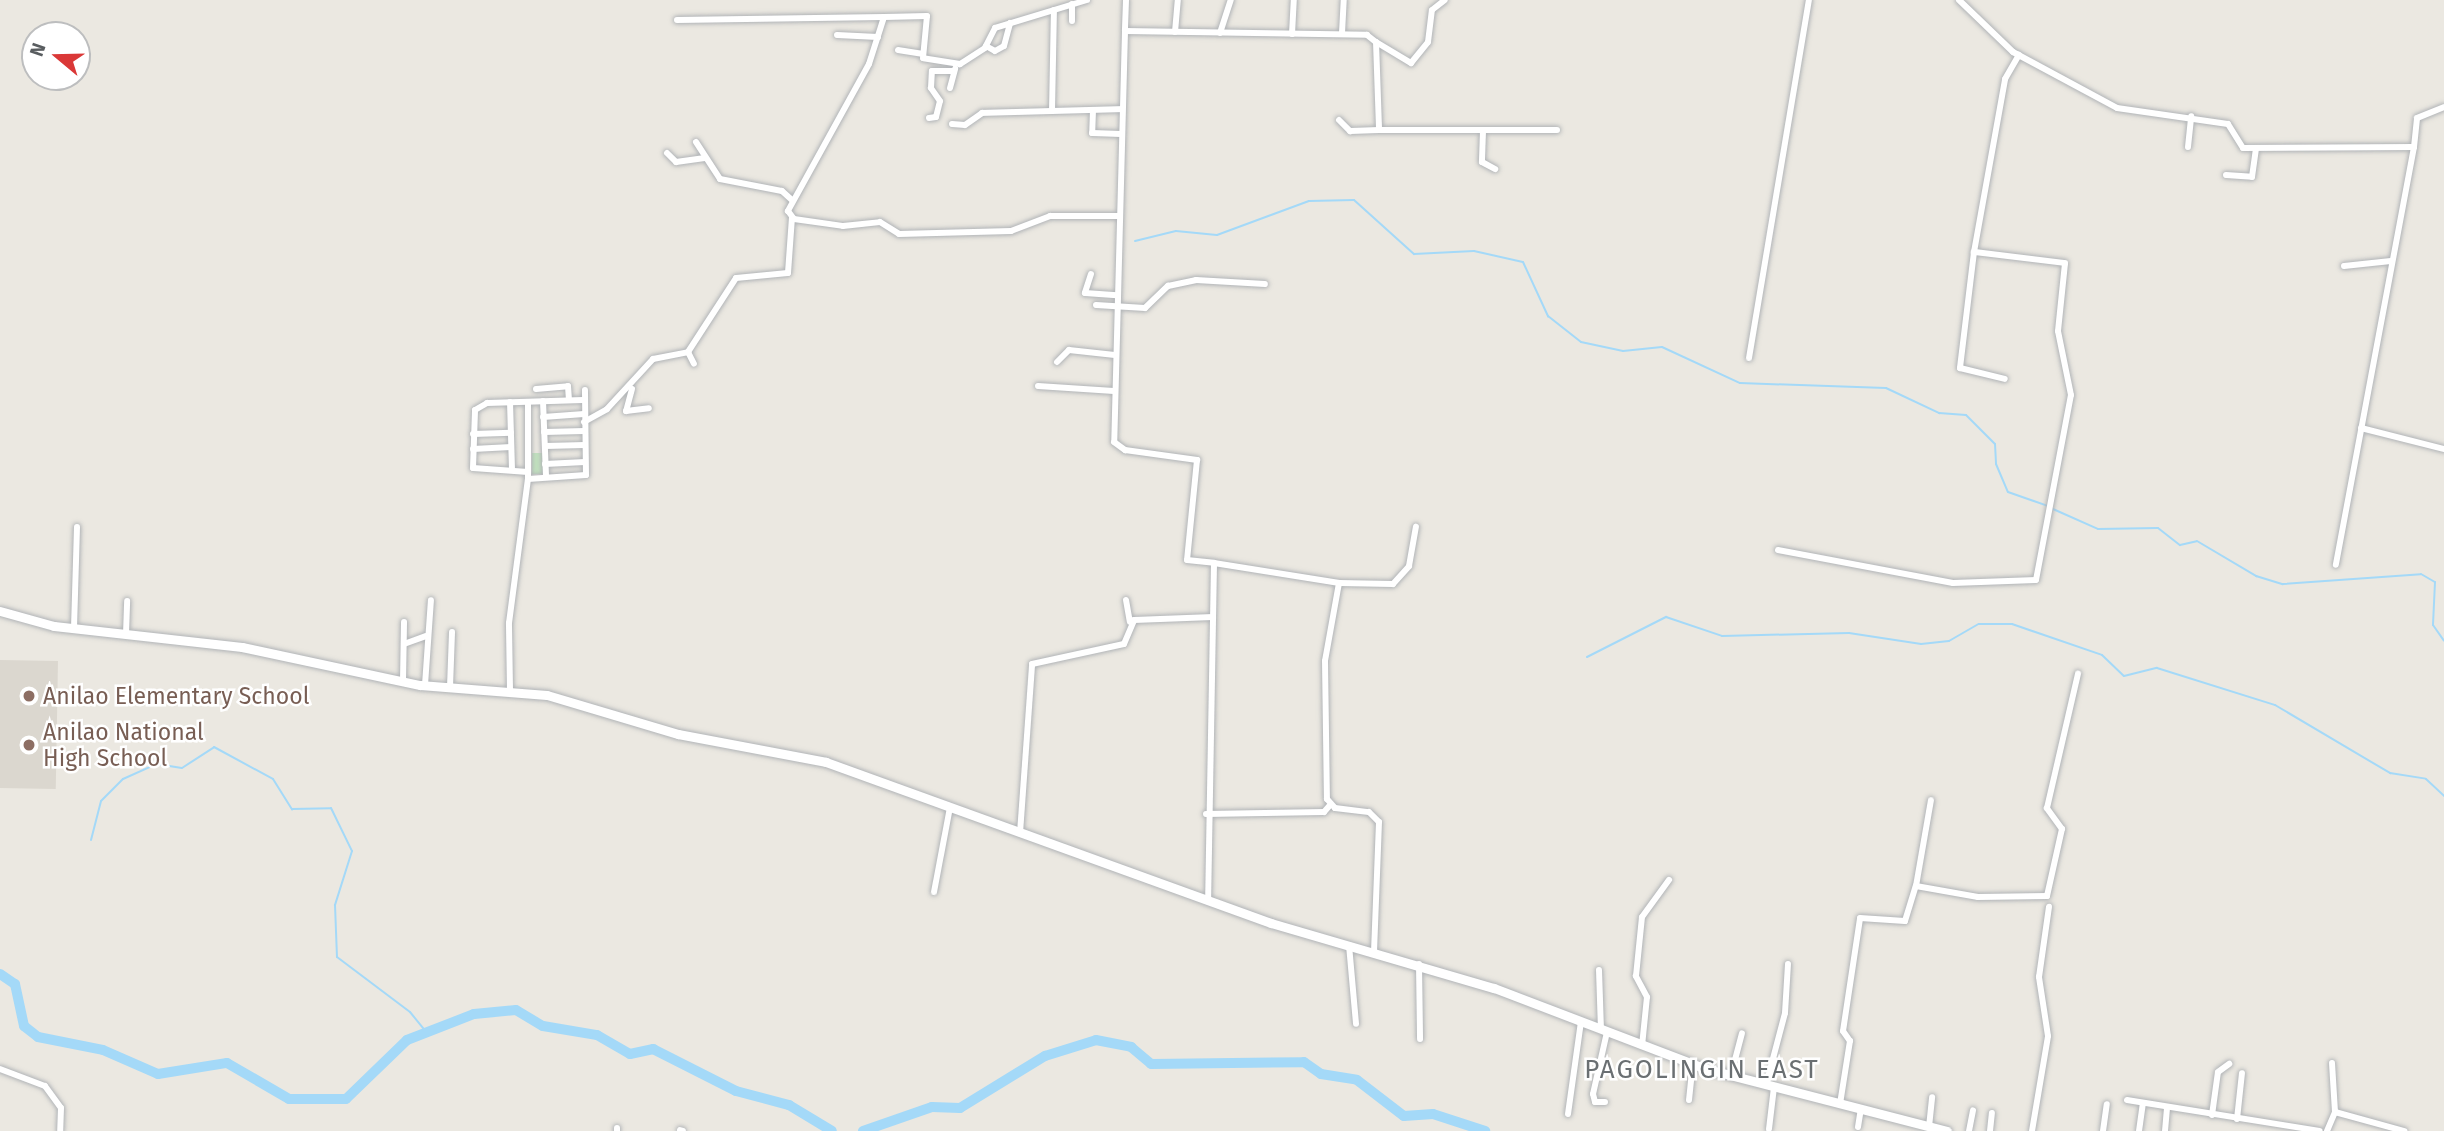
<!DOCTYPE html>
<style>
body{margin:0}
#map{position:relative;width:2444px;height:1131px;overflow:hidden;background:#ebe8e1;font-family:"Fira Sans",sans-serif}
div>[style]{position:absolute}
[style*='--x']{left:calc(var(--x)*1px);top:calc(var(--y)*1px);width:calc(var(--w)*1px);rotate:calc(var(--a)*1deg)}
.education>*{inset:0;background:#dbd7cf;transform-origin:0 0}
.green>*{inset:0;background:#c1e1be;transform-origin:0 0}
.stream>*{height:2px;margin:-1px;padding:0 1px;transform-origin:1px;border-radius:1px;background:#a4d9f8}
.river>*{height:10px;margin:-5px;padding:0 5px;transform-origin:5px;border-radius:5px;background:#a4d9f8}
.roads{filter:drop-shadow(0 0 2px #b1b4b7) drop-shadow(0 0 2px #b1b4b7)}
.street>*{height:6px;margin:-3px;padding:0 3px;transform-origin:3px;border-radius:3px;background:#fff}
.secondary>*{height:9px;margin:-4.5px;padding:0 4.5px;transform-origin:4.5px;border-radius:4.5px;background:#fff}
.dots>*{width:19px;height:19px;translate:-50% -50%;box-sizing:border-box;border:4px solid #fff;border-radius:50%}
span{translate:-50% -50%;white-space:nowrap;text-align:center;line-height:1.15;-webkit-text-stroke:5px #fff;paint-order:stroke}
.education-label{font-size:23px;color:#785e54}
.left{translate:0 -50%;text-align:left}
.quarter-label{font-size:26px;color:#6a6f72;letter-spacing:2px}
.north{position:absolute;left:21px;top:21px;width:70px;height:70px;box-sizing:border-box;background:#fff;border:2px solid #bdbebf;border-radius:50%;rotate:289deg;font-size:19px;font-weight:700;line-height:28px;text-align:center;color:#595d60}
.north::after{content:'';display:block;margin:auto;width:24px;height:32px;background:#da3837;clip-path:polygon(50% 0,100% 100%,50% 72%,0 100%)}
</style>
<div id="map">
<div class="education">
<i style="left:0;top:660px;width:58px;height:128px;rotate:1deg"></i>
</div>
<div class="green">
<i style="left:532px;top:453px;width:11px;height:21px"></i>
</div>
<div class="stream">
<i style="--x:1135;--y:241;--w:42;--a:-13.7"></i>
<i style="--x:1176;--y:231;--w:41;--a:5.6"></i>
<i style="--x:1217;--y:235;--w:98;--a:-20.3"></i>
<i style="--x:1309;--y:201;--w:45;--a:-1.3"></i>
<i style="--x:1354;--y:200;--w:81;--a:42"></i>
<i style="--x:1414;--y:254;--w:60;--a:-2.9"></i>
<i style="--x:1474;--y:251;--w:50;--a:12.7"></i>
<i style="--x:1523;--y:262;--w:60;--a:65.2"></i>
<i style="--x:1548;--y:316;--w:42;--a:38.2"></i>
<i style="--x:1581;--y:342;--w:43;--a:12.1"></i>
<i style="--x:1623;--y:351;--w:39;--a:-6"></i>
<i style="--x:1662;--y:347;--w:86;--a:24.8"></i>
<i style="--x:1740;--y:383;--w:146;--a:2"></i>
<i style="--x:1886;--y:388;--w:59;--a:25.3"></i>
<i style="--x:1939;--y:413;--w:27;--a:4"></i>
<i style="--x:1966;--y:415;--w:41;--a:45"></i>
<i style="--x:1995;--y:444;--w:20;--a:87"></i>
<i style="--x:1996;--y:464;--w:30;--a:67"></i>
<i style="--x:2008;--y:492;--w:42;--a:19.3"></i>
<i style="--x:2053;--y:509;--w:49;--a:24"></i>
<i style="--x:2098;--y:529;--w:60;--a:-1"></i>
<i style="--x:2158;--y:528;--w:28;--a:38"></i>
<i style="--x:2180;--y:545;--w:17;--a:-13"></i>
<i style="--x:2197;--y:541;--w:69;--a:30.7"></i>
<i style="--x:2256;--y:576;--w:28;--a:17"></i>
<i style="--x:2283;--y:584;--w:138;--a:-4.1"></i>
<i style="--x:2421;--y:574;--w:16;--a:30"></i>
<i style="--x:2435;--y:582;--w:43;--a:92.7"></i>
<i style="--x:2433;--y:625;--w:19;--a:55"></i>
<i style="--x:1587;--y:657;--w:89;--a:-26.9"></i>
<i style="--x:1666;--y:617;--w:59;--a:18.7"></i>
<i style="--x:1722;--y:636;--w:127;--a:-1.4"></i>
<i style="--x:1849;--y:633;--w:73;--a:8.7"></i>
<i style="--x:1921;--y:644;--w:28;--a:-6"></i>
<i style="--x:1949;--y:641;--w:34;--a:-30"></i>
<i style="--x:1979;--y:624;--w:33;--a:0"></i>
<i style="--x:2012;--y:624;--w:95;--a:19"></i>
<i style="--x:2102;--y:655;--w:30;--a:44"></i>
<i style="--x:2124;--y:676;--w:34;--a:-14"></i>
<i style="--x:2157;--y:668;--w:124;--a:17.4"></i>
<i style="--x:2275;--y:705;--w:134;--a:30.6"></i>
<i style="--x:2390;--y:773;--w:36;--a:9"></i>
<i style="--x:2426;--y:779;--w:25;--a:43"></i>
<i style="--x:91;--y:840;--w:40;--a:-75.6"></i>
<i style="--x:101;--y:801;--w:31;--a:-45"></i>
<i style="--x:123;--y:779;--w:37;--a:-24"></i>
<i style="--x:157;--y:764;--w:25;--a:9"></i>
<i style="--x:182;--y:768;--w:38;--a:-33"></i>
<i style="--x:214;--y:747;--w:67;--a:28.5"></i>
<i style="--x:273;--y:779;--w:36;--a:58"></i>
<i style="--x:292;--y:809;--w:39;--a:-1"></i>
<i style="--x:331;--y:808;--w:48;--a:64"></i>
<i style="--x:352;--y:851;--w:57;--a:107.5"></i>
<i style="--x:335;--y:905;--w:52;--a:87.8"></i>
<i style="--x:337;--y:957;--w:91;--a:37"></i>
<i style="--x:410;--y:1012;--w:26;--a:51"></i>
</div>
<div class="river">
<i style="--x:0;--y:974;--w:18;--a:34"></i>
<i style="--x:15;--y:984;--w:43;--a:77.9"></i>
<i style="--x:24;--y:1026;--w:18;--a:38"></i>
<i style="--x:38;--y:1037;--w:66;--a:11.3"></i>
<i style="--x:103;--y:1050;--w:60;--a:23.6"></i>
<i style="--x:158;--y:1074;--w:70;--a:-9.1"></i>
<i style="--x:227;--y:1063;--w:72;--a:30.1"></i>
<i style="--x:289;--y:1099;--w:57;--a:0"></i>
<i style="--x:346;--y:1099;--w:85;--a:-44"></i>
<i style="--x:407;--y:1040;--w:72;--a:-21.2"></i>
<i style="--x:474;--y:1014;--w:42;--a:-5.4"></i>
<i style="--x:516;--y:1010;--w:31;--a:31"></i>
<i style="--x:543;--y:1026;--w:55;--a:9.5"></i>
<i style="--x:597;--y:1035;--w:38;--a:30"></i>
<i style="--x:630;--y:1054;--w:24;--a:-12"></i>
<i style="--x:653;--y:1049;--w:93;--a:26.8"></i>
<i style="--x:736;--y:1091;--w:55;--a:14.8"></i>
<i style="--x:789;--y:1105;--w:50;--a:31.2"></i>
<i style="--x:863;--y:1131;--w:73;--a:-19.2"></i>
<i style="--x:932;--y:1107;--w:28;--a:2"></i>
<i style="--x:960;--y:1108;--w:100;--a:-31.5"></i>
<i style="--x:1045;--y:1056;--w:53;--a:-17.4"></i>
<i style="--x:1096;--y:1040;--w:36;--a:11"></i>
<i style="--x:1131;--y:1047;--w:26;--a:40"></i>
<i style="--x:1151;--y:1064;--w:153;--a:-0.7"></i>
<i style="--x:1304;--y:1062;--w:21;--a:35"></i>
<i style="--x:1321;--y:1074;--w:36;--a:9"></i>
<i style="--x:1357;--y:1080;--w:59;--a:37.5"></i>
<i style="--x:1404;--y:1116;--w:29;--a:-4"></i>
<i style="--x:1433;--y:1114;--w:55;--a:18.1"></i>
</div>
<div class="roads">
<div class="street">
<i style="--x:1087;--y:0;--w:96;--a:163.1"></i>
<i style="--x:995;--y:28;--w:22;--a:117"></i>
<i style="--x:985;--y:48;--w:30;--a:147"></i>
<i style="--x:960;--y:64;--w:37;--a:-171"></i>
<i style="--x:923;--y:58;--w:42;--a:-84.6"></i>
<i style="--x:927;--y:16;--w:43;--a:178.7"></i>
<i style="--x:884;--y:17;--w:49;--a:107.7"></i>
<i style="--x:869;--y:64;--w:168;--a:118.9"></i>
<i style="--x:788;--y:211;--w:10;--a:53"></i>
<i style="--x:794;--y:219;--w:49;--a:8.1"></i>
<i style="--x:843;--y:226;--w:37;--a:-6"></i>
<i style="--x:880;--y:222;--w:22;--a:32"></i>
<i style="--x:899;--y:234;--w:112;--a:-1.5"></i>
<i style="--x:1011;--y:231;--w:42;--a:-21"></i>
<i style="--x:1050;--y:216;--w:69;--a:0"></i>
<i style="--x:1126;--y:0;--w:31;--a:92"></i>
<i style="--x:1125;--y:31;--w:242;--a:0.9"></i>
<i style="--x:1367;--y:35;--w:11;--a:38"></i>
<i style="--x:1376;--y:42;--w:88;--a:88"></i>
<i style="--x:1379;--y:130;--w:178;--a:0"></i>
<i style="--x:1959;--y:0;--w:75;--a:43.9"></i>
<i style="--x:2013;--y:52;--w:118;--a:28.3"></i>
<i style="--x:2117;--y:108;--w:112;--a:8.2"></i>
<i style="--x:2228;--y:124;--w:28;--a:58"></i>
<i style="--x:2243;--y:148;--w:171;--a:-0.3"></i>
<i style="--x:2414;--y:147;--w:425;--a:100.6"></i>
<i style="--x:1072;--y:4;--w:17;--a:90"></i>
<i style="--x:677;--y:20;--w:207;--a:-0.8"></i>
<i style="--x:1125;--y:31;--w:411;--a:91.5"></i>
<i style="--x:1114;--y:442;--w:14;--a:36"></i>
<i style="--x:1125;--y:450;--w:73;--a:7.9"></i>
<i style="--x:1197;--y:460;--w:100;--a:95.7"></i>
<i style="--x:1187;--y:560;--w:27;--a:6"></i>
<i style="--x:1214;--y:563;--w:337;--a:91"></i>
<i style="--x:1175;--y:32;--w:32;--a:-85"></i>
<i style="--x:1220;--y:33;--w:35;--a:-72"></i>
<i style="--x:1342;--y:33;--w:33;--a:-87"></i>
<i style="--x:1292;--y:34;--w:34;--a:-87"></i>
<i style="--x:837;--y:35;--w:41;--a:2.8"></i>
<i style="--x:1376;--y:42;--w:41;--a:31"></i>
<i style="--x:1411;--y:63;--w:27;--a:-51"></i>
<i style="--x:1428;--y:42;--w:32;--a:-83"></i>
<i style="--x:1432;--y:10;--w:16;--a:-38"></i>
<i style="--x:986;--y:46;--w:10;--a:29"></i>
<i style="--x:995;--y:51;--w:10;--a:-29"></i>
<i style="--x:1004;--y:46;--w:24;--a:-75"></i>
<i style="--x:898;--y:50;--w:24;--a:9"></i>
<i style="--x:950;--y:88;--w:20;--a:-75"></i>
<i style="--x:1093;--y:110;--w:23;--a:92"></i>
<i style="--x:1092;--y:133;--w:29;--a:2"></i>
<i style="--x:1052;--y:111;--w:101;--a:-88.9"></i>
<i style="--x:929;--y:118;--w:7;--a:-8"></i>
<i style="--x:936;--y:117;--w:16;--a:-76"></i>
<i style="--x:940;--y:101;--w:16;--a:-125"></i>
<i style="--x:931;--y:88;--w:17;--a:-87"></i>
<i style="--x:932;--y:71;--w:22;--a:0"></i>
<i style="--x:1339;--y:120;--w:16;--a:45"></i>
<i style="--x:1350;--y:131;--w:29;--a:-2"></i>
<i style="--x:952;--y:124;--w:13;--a:4"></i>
<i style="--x:965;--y:125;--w:21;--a:-35"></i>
<i style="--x:982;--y:113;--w:140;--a:-1.6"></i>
<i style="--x:1483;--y:131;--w:31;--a:92"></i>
<i style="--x:1482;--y:162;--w:15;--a:28"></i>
<i style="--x:696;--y:142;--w:44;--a:57"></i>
<i style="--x:720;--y:179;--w:63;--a:11"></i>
<i style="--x:782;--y:191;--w:13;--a:42"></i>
<i style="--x:2188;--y:147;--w:31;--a:-84"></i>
<i style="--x:2414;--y:147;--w:29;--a:-84"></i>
<i style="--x:2417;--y:118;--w:29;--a:-22"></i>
<i style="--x:667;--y:153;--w:13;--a:45"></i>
<i style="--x:676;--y:162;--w:29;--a:-8"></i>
<i style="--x:2226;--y:175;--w:26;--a:4"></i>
<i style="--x:2252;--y:177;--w:29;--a:-82"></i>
<i style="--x:1974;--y:252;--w:117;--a:96.9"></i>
<i style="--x:1960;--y:368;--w:46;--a:13.7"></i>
<i style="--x:2344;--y:266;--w:47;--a:-6.1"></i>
<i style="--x:1091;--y:274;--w:20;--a:108"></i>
<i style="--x:1085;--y:293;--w:32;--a:4"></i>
<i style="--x:1096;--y:305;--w:49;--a:3.5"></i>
<i style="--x:1145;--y:308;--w:32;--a:-44"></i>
<i style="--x:1168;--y:286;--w:29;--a:-12"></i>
<i style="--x:1196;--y:280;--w:69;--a:3.3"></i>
<i style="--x:688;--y:352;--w:88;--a:-57"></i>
<i style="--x:736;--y:278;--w:52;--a:-5.5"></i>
<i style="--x:788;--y:273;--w:56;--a:-85.9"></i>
<i style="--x:1749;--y:358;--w:363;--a:-80.5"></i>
<i style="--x:1057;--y:362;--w:17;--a:-45"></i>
<i style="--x:1069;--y:350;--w:46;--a:6.2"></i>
<i style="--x:1038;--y:386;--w:76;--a:3.8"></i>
<i style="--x:536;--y:389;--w:32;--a:-5"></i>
<i style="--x:568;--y:386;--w:14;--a:86"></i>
<i style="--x:632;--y:389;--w:23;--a:105"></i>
<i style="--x:626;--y:411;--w:23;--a:-7"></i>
<i style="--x:543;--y:401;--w:76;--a:87.7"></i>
<i style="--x:510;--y:402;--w:68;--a:88.3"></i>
<i style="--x:543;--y:417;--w:41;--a:-4.2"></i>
<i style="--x:584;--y:422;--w:26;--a:-29"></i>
<i style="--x:607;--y:409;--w:68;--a:-47.4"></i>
<i style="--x:653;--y:359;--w:36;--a:-11"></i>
<i style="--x:688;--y:352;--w:13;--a:63"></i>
<i style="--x:2361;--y:428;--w:86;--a:14.2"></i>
<i style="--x:544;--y:432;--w:40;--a:-1.4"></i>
<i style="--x:473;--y:434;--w:38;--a:-2"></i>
<i style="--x:545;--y:446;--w:40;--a:-1.4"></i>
<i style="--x:473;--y:449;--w:38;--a:-3"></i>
<i style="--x:545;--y:464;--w:40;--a:-2.9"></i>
<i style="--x:528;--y:472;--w:55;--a:-175.8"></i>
<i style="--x:473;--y:468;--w:58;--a:-88"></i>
<i style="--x:475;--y:410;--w:14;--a:-30"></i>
<i style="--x:487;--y:403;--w:96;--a:-1.8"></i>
<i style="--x:528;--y:479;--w:58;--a:-3.9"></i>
<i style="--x:586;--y:475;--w:85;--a:-90.7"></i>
<i style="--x:1778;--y:550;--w:178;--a:10.7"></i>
<i style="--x:1953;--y:583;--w:83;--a:-2.1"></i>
<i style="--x:2036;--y:580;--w:188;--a:-79.3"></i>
<i style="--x:2071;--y:395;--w:65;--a:-101.5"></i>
<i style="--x:2058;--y:331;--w:68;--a:-84.1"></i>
<i style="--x:2065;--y:263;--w:92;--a:-173.1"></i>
<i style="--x:1974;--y:252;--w:176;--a:-79.8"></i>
<i style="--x:2005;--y:79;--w:28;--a:-60"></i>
<i style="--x:1214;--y:563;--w:127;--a:9.1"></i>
<i style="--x:1339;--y:583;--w:79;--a:100.2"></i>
<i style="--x:1325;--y:661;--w:138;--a:89.2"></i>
<i style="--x:1327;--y:799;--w:12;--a:48"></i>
<i style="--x:1335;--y:808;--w:34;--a:7"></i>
<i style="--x:1369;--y:812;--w:14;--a:45"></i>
<i style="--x:1379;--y:822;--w:132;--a:92.2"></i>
<i style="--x:1339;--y:583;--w:54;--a:1.1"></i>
<i style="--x:1393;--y:584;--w:24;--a:-48"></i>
<i style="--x:1409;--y:566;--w:40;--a:-80"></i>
<i style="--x:1126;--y:600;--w:22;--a:80"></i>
<i style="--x:74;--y:628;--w:101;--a:-88.3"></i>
<i style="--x:126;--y:634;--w:33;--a:-88"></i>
<i style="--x:404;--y:644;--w:23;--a:-20"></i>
<i style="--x:403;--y:681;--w:59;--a:-89"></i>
<i style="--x:425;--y:685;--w:85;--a:-86"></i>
<i style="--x:450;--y:687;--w:55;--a:-87.9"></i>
<i style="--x:510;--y:690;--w:67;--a:-90.9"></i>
<i style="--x:509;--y:623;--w:145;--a:-82.5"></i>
<i style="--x:528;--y:479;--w:77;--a:-90"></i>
<i style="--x:1206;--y:814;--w:118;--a:-1"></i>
<i style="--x:1324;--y:812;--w:9;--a:-49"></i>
<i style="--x:1020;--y:833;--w:169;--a:-85.9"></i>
<i style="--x:1032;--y:664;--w:94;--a:-12.3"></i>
<i style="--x:1124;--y:644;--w:26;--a:-67"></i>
<i style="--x:1134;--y:620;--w:79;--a:-2.2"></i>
<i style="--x:1916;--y:886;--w:87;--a:-80.1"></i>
<i style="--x:934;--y:892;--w:86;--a:-79.3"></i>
<i style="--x:1349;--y:945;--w:79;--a:84.9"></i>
<i style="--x:1419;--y:964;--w:75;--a:89.2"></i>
<i style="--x:1599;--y:970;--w:60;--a:88.1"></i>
<i style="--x:1642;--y:1046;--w:49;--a:-84.2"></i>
<i style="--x:1647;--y:997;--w:24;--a:-118"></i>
<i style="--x:1636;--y:976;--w:59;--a:-84.2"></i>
<i style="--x:1642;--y:917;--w:46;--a:-53.9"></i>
<i style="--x:0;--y:1069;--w:48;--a:20.7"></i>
<i style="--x:45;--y:1086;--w:27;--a:54"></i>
<i style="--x:61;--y:1108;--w:23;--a:92"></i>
<i style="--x:1731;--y:1075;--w:43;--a:-75.3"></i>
<i style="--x:1766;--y:1085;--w:74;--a:-75.2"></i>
<i style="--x:1785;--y:1013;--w:49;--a:-86.5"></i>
<i style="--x:1689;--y:1100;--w:36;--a:-84"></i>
<i style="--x:2127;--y:1100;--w:195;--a:9.1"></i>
<i style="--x:1605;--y:1102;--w:10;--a:180"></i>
<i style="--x:1595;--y:1102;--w:8;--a:-104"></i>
<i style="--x:1593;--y:1094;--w:64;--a:-77.3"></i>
<i style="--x:1840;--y:1104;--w:64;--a:-81"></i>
<i style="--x:1850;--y:1041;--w:12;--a:-125"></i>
<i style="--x:1843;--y:1031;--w:114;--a:-81.4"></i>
<i style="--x:1860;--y:918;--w:45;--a:3.8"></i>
<i style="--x:1905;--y:921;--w:37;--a:-73"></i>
<i style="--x:1916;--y:886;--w:63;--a:10.1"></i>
<i style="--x:1978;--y:897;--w:69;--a:-0.8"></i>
<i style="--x:2047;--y:896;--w:69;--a:-77.4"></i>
<i style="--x:2062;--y:829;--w:26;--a:-126"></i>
<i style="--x:2047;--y:808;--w:138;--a:-77"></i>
<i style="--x:2335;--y:1112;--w:72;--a:15.4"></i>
<i style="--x:1568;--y:1114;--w:93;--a:-82"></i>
<i style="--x:2212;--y:1115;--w:43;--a:-82.1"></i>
<i style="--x:2218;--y:1072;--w:14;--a:-36"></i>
<i style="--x:2237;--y:1119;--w:46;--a:-83.8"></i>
<i style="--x:1858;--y:1127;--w:18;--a:-81"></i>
<i style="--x:1929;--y:1127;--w:30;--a:-84"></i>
<i style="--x:1769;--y:1129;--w:42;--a:-83.2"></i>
<i style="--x:680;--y:1130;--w:3;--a:18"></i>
<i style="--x:617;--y:1131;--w:3;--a:-90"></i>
<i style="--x:1969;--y:1131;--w:21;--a:-79"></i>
<i style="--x:1990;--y:1131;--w:18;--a:-84"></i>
<i style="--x:2032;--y:1131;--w:96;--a:-80.4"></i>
<i style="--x:2048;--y:1036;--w:60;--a:-98.7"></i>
<i style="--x:2039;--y:977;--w:71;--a:-81.9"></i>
<i style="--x:2103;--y:1131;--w:27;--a:-82"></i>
<i style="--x:2139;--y:1131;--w:28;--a:-82"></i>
<i style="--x:2165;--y:1131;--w:24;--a:-85"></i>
<i style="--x:2327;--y:1131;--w:21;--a:-67"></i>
<i style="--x:2335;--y:1112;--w:49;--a:-93.5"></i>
</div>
<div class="secondary">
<i style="--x:0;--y:611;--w:56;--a:15.5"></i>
<i style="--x:54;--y:626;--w:189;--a:6.4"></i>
<i style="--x:242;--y:647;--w:182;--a:12.1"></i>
<i style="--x:420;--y:685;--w:127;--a:4.5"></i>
<i style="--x:547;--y:695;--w:137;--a:16.6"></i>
<i style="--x:678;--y:734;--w:151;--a:10.7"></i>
<i style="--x:826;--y:762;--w:473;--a:19.9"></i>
<i style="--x:1271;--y:923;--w:232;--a:16.3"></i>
<i style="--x:1494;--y:988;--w:224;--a:20.9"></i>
<i style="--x:1703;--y:1068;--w:252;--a:14.5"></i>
</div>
</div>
<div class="dots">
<i style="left:29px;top:696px;background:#8d6e63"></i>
<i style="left:29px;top:745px;background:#8d6e63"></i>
</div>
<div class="education-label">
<span class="left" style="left:43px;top:696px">Anilao Elementary School</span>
<span class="left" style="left:43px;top:745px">Anilao National<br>High School</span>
</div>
<div class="quarter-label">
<span style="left:1702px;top:1070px">PAGOLINGIN EAST</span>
</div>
<div class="north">N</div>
</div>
